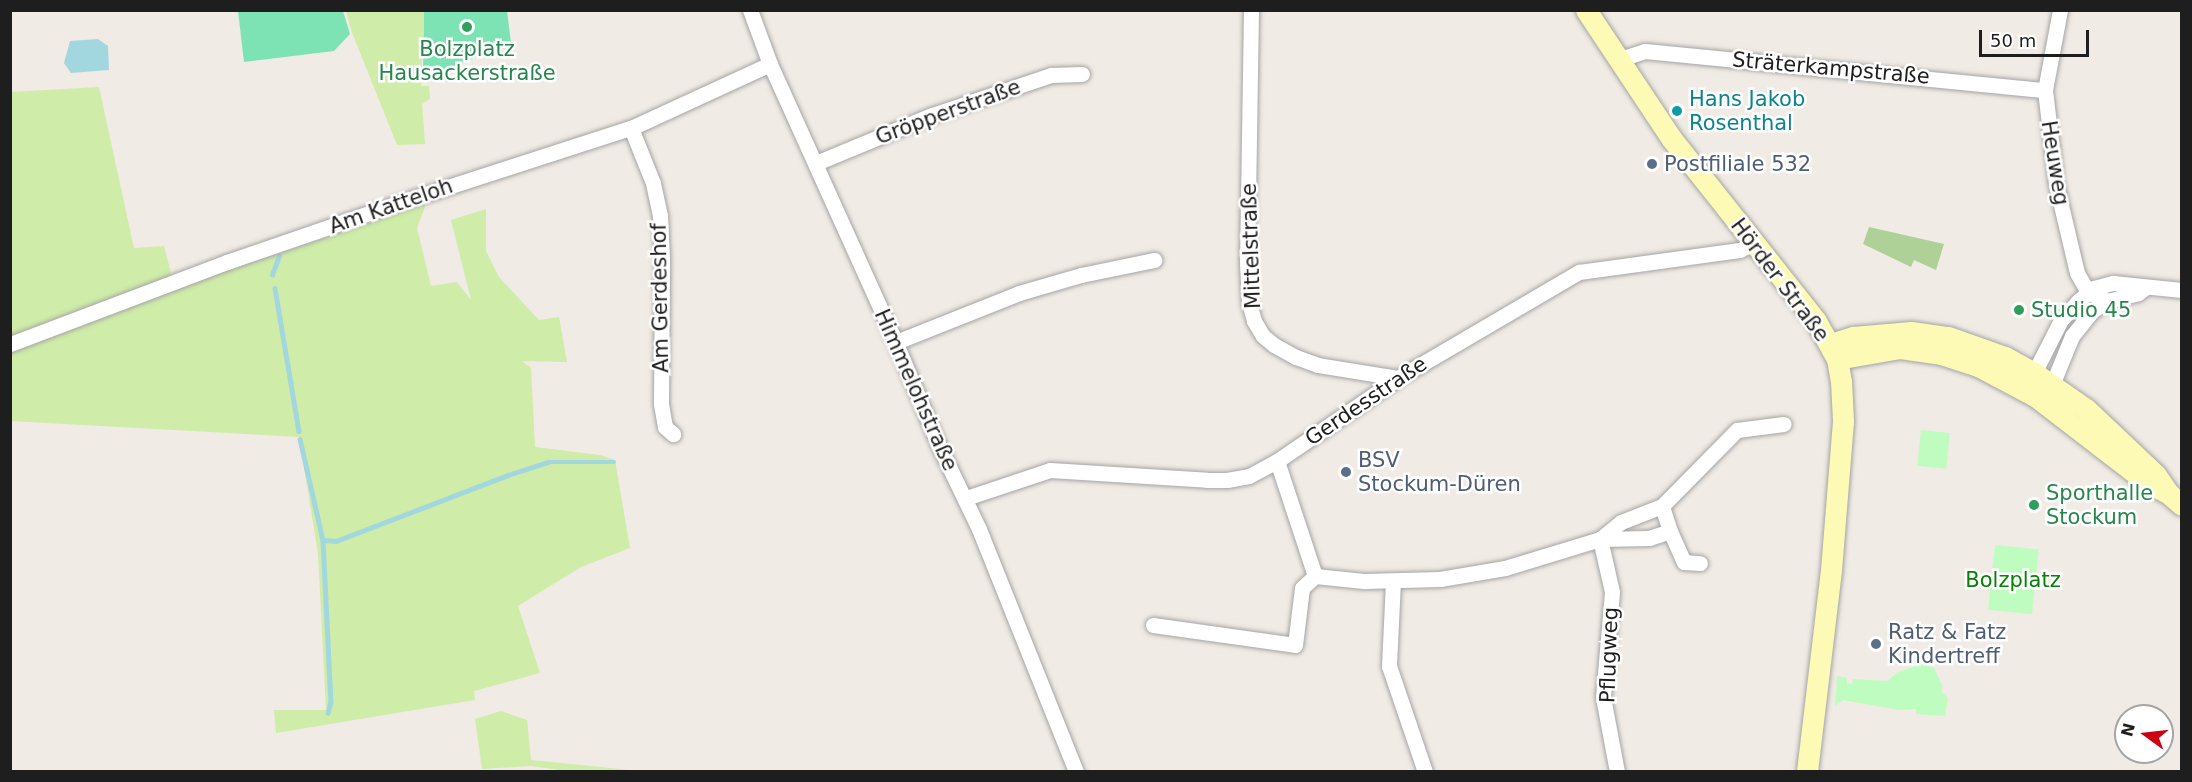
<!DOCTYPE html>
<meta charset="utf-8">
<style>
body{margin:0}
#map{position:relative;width:2192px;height:782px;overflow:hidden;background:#f0ebe4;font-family:"DejaVu Sans",sans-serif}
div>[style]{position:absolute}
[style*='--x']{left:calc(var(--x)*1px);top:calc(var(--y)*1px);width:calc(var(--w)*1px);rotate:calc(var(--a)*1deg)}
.grass>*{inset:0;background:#cfeca8}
.forest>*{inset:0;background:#add197}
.park>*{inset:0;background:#bffcbf;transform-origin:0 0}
.pitch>*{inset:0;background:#7ee3b4}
.water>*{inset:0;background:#a2d7df}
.stream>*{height:4.5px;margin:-2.25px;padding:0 2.25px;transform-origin:2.25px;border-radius:2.25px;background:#a2d7df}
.roads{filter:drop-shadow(0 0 2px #a5a5a5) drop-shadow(0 0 2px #a5a5a5)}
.street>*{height:15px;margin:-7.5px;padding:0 7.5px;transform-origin:7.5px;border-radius:7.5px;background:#fff}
.secondary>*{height:21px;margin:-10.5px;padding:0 10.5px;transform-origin:10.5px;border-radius:10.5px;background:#fcfab5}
.dots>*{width:16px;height:16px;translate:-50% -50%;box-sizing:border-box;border:3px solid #fff;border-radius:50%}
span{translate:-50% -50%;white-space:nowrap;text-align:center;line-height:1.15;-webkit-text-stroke:5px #fff;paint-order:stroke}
.leisure-label{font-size:21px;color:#27864d}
.left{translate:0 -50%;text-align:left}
.street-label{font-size:21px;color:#1e1e1e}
.culture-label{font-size:21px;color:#0d838f}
.service-label{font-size:21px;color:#4e5e75}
.park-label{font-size:21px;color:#068207}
.frame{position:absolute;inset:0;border:12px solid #1e1e1e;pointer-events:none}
.north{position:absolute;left:2114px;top:704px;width:60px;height:60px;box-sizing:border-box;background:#fff;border:2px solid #a5a5a5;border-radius:50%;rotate:285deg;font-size:16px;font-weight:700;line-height:24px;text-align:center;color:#1e1e1e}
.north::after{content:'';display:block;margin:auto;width:21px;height:27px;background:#cd0011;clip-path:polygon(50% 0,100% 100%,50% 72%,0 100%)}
.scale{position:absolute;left:1979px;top:30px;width:110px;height:27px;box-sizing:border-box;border:3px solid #1e1e1e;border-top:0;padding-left:8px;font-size:18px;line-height:21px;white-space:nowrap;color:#1e1e1e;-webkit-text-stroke:4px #fff;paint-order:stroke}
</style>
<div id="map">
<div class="grass">
<i style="clip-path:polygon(346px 11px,424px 11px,421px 86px,429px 86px,430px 99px,422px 104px,425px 144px,397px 145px,351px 30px)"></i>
<i style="clip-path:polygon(99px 87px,134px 248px,164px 246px,172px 277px,277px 254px,426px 204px,417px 228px,431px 286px,457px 282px,471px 300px,451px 220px,486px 209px,486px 251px,499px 277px,539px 320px,559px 317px,567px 362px,522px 361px,531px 368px,535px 447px,600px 455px,615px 460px,630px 548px,581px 567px,518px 606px,540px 673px,474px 691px,475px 700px,276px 733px,274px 710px,326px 710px,318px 553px,299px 437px,11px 421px,11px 92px)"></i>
<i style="clip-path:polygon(501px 711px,527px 720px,531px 760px,640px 771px,574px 772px,531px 766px,482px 769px,475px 719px)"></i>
</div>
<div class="forest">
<i style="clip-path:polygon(1869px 227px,1944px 244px,1936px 270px,1914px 260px,1911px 267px,1863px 244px)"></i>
</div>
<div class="park">
<i style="left:1921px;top:430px;width:29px;height:36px;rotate:6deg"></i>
<i style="left:1995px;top:545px;width:44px;height:65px;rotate:6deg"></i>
<i style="clip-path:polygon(1922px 664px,1934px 668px,1942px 685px,1942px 692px,1948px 698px,1945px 716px,1916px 714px,1916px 709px,1899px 710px,1843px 700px,1835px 706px,1837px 676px,1847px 678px,1847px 683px,1852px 684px,1853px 679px,1887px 681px,1898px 672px)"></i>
</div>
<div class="pitch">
<i style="clip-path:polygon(238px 11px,343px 11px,350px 34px,334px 51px,244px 62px)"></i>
<i style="clip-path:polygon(424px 11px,507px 11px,511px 43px,439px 72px,423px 72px)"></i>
</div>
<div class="water">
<i style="clip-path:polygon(98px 39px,108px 46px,109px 70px,71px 73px,64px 63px,70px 41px)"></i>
</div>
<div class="stream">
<i style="--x:272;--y:275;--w:20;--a:-70"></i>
<i style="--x:275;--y:288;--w:145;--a:80.5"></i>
<i style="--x:300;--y:439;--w:104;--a:77.2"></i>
<i style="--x:323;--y:540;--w:162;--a:87.2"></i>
<i style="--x:331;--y:702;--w:11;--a:105"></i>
<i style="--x:323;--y:540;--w:13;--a:4"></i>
<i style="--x:336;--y:541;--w:184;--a:-21"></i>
<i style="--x:508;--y:475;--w:42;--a:-18"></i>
<i style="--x:548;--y:462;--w:66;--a:0"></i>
</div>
<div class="roads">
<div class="street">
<i style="--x:750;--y:10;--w:58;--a:69.7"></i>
<i style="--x:770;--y:64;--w:296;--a:65.7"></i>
<i style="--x:892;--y:334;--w:124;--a:67.2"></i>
<i style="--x:940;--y:448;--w:90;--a:64.3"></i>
<i style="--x:979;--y:529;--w:262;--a:68.2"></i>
<i style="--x:1251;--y:10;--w:253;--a:90.9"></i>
<i style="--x:1247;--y:263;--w:40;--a:87.1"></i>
<i style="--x:1249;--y:303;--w:19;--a:74"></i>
<i style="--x:1254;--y:321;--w:17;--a:59"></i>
<i style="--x:1263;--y:336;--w:14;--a:39"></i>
<i style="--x:1274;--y:345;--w:25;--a:29"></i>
<i style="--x:1296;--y:357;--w:23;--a:20"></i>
<i style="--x:1318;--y:365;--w:81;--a:9.2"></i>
<i style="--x:2060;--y:10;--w:81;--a:100.6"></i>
<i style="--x:2045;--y:90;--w:95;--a:83.3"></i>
<i style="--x:2056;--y:184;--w:91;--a:76.7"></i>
<i style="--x:2077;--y:273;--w:22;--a:60"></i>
<i style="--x:2088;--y:292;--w:21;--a:25"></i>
<i style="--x:1617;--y:60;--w:29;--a:-18"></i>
<i style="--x:1645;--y:51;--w:402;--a:5.6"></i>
<i style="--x:631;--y:128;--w:59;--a:68.2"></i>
<i style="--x:653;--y:183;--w:33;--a:78"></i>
<i style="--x:660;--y:215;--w:44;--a:87.4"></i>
<i style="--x:662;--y:259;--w:145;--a:90.4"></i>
<i style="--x:661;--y:404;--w:23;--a:80"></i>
<i style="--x:665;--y:427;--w:11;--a:41"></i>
<i style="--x:816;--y:163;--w:126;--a:-22.5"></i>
<i style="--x:932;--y:115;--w:126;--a:-18.6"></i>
<i style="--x:1051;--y:75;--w:31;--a:-2"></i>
<i style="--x:896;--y:342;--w:132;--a:-21.7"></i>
<i style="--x:1019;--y:293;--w:65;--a:-16.2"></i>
<i style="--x:1081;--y:275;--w:75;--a:-11.6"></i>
<i style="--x:10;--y:344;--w:232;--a:-20.7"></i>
<i style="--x:227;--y:262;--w:178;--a:-19"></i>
<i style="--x:395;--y:204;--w:248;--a:-17.9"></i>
<i style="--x:631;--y:128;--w:153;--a:-24.7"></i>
<i style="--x:2034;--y:373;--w:59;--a:-63"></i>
<i style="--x:2061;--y:320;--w:25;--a:-48"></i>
<i style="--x:2078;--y:301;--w:21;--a:-39"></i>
<i style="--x:2094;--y:288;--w:20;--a:-15"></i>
<i style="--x:2113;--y:283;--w:69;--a:5.8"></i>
<i style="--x:2052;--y:385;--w:53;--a:-67.8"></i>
<i style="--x:2072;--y:336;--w:32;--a:-51"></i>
<i style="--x:2092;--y:311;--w:18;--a:-34"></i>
<i style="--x:2107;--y:301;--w:32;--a:-14"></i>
<i style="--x:2138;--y:293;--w:10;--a:-37"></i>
<i style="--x:1277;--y:461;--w:121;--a:71.7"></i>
<i style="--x:1315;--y:576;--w:49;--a:5.8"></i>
<i style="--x:1364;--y:581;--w:76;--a:-1.5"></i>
<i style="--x:1440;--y:579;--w:66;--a:-9.6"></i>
<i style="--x:1505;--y:568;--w:99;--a:-17"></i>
<i style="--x:1600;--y:539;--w:54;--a:77.2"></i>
<i style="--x:1612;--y:592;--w:105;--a:94.9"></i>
<i style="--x:1603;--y:697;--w:76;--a:79.4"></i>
<i style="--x:966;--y:498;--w:89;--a:-18.4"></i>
<i style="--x:1050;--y:470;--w:157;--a:3.6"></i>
<i style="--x:1207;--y:480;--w:20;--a:0"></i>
<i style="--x:1227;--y:480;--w:22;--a:-10"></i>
<i style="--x:1249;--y:476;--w:32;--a:-28"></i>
<i style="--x:1277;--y:461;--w:147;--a:-34.4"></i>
<i style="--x:1398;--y:378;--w:210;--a:-30.4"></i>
<i style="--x:1579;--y:272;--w:162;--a:-7.8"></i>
<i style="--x:1740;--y:250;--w:15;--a:-28"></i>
<i style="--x:1670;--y:531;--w:34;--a:66"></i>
<i style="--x:1684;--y:562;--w:16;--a:4"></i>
<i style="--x:1600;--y:539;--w:27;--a:-39"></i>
<i style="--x:1621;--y:522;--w:44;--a:-21.3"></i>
<i style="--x:1662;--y:506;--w:107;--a:-45.4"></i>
<i style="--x:1737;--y:430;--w:47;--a:-7.3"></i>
<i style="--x:1600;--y:539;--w:49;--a:-1.2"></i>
<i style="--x:1649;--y:538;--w:22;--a:-18"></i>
<i style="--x:1670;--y:531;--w:26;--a:-108"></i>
<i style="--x:1393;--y:581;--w:85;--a:92.7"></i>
<i style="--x:1389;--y:666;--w:112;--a:71.2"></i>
<i style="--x:1153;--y:625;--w:143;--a:8"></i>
<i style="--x:1295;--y:645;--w:57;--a:-83"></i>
<i style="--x:1302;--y:588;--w:18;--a:-43"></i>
</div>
<div class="secondary">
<i style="--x:1586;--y:10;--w:154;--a:56.4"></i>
<i style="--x:1671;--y:138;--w:233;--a:51.6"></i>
<i style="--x:1816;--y:321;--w:43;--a:61.1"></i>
<i style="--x:1837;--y:359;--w:22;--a:80"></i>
<i style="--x:1841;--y:381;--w:40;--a:87.1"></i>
<i style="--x:1843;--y:421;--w:149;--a:94.6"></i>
<i style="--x:1831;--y:570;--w:203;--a:96.8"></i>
<i style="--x:1831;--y:344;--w:23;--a:-18"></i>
<i style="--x:1853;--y:337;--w:58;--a:-4.9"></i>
<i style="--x:1911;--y:332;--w:37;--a:8"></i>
<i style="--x:1948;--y:337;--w:60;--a:19.3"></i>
<i style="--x:2005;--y:357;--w:33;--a:29"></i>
<i style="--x:2034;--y:373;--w:63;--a:34.7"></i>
<i style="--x:2086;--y:409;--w:96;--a:43.3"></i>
<i style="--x:2156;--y:475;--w:22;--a:56"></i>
<i style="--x:1837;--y:359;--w:64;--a:-9.9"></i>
<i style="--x:1900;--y:348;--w:41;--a:8.3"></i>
<i style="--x:1941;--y:354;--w:39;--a:18"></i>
<i style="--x:1978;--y:366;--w:64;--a:27.8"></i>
<i style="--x:2035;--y:396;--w:143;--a:37.6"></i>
<i style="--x:2148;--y:483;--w:22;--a:27"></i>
<i style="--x:2168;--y:493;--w:18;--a:41"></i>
</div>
</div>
<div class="dots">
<i style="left:467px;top:27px;background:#2e9e5b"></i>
<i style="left:1677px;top:111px;background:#0f9aa8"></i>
<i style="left:1652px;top:164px;background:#5c6f8a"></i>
<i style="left:2019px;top:310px;background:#2e9e5b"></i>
<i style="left:1346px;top:472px;background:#5c6f8a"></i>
<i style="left:2034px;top:505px;background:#2e9e5b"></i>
<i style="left:1876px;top:644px;background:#5c6f8a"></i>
</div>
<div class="leisure-label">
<span style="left:467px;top:61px">Bolzplatz<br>Hausackerstraße</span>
<span class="left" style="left:2031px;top:310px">Studio 45</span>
<span class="left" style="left:2046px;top:505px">Sporthalle<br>Stockum</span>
</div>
<div class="street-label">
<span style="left:1831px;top:68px;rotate:5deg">Sträterkampstraße</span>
<span style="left:948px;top:112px;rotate:-20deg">Gröpperstraße</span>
<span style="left:2055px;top:163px;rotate:81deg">Heuweg</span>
<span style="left:391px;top:206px;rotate:-19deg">Am Katteloh</span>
<span style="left:1251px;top:246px;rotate:-92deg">Mittelstraße</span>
<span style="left:1780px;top:280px;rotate:53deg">Hörder Straße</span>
<span style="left:660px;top:298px;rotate:-91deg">Am Gerdeshof</span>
<span style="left:916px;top:390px;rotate:66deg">Himmelohstraße</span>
<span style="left:1366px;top:401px;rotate:-34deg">Gerdesstraße</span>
<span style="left:1609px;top:655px;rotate:-88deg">Pflugweg</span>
</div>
<div class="culture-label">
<span class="left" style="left:1689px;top:111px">Hans Jakob<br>Rosenthal</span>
</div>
<div class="service-label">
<span class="left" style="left:1664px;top:164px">Postfiliale 532</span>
<span class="left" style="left:1358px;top:472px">BSV<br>Stockum-Düren</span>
<span class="left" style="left:1888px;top:644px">Ratz &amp; Fatz<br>Kindertreff</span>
</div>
<div class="park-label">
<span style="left:2013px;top:580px">Bolzplatz</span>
</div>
<div class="frame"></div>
<div class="north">N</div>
<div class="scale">50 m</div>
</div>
